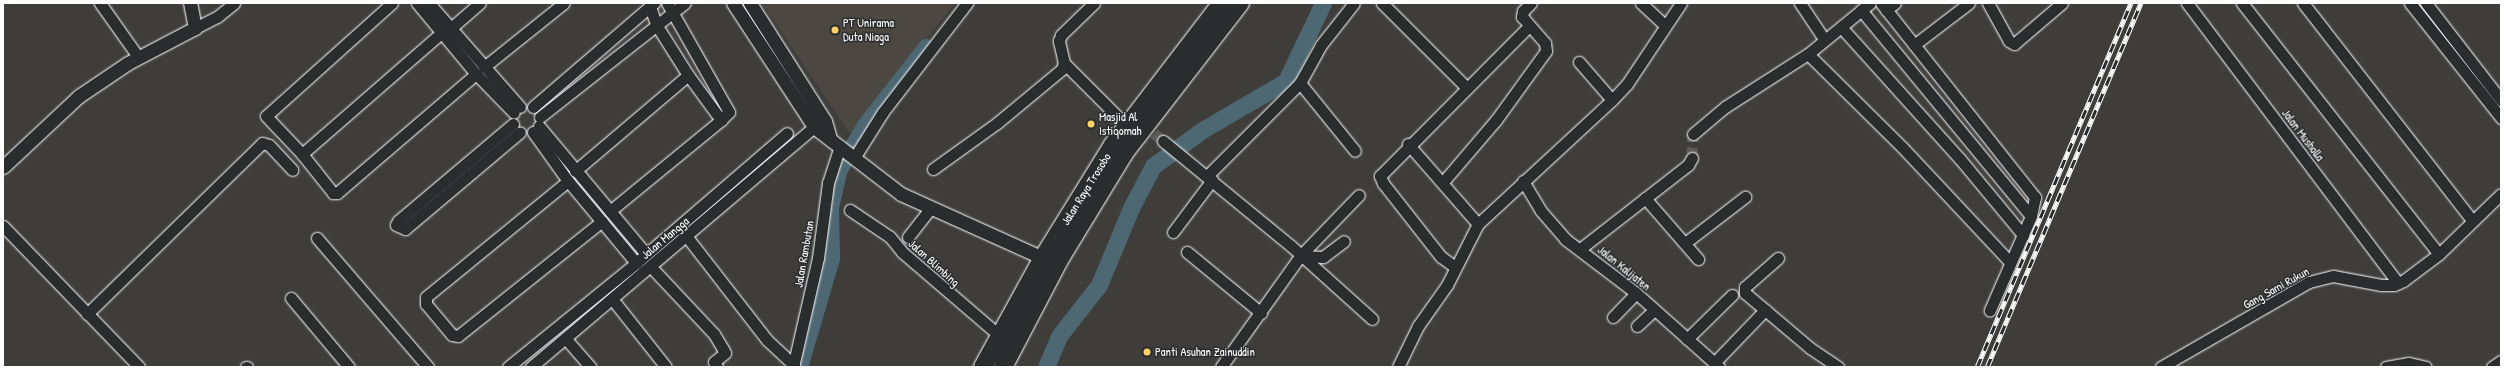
<!DOCTYPE html>
<style>
body{margin:0}
#map{position:relative;width:2504px;height:370px;overflow:hidden;background:#3e3d39;font-family:"Patrick Hand",sans-serif}
div>[style]{position:absolute}
[style*='--x']{left:calc(var(--x)*1px);top:calc(var(--y)*1px);width:calc(var(--w)*1px);rotate:calc(var(--a)*1deg)}
.built>*{inset:0;background:#4c4841}
.river>*{height:17px;margin:-8.5px;padding:0 8.5px;transform-origin:8.5px;border-radius:8.5px;background:#4e6873}
.minor-tunnel>*{height:11px;margin-top:-5.5px;transform-origin:0;background:repeating-linear-gradient(90deg,#5b5a57 0 11px,transparent 0 16.5px)}
.roads{filter:drop-shadow(0 0 1px #fff) drop-shadow(0 0 1px #fff)}
.minor>*{height:11px;margin:-5.5px;padding:0 5.5px;transform-origin:5.5px;border-radius:5.5px;background:#2a2d2e}
.tertiary>*{height:13px;margin:-6.5px;padding:0 6.5px;transform-origin:6.5px;border-radius:6.5px;background:#2a2d2e}
.trunk>*{height:18px;margin:-9px;padding:0 9px;transform-origin:9px;border-radius:9px;background:#2a2d2e}
.rail>*{height:4.5px;margin-top:-2.25px;transform-origin:0;background:repeating-linear-gradient(90deg,#2a2d2e 0 9px,#fff 0 18px);box-sizing:border-box;border-block:1px solid #fff}
.dots>*{width:11px;height:11px;translate:-50% -50%;box-sizing:border-box;border:2px solid #2a2d2e;border-radius:50%}
span{translate:-50% -50%;white-space:nowrap;text-align:center;line-height:1.15;-webkit-text-stroke:3px #2a2d2e;paint-order:stroke}
.poi-label{font-size:12px;color:#fff}
.left{translate:0 -50%;text-align:left}
.street-label{font-size:12px;color:#fff}
.frame{position:absolute;inset:0;border:4px solid #fff;pointer-events:none}
</style>
<div id="map">
<div class="built">
<i style="clip-path:polygon(762px 3px,955px 3px,850px 134px)"></i>
</div>
<div class="river">
<i style="--x:799;--y:367;--w:114;--a:-73.6"></i>
<i style="--x:831;--y:258;--w:51;--a:-91.1"></i>
<i style="--x:830;--y:207;--w:37;--a:-77"></i>
<i style="--x:838;--y:171;--w:53;--a:-59.6"></i>
<i style="--x:865;--y:125;--w:99;--a:-52"></i>
<i style="--x:1046;--y:367;--w:34;--a:-67"></i>
<i style="--x:1059;--y:336;--w:65;--a:-51.9"></i>
<i style="--x:1099;--y:285;--w:83;--a:-67.4"></i>
<i style="--x:1131;--y:208;--w:47;--a:-62.4"></i>
<i style="--x:1153;--y:166;--w:63;--a:-36"></i>
<i style="--x:1204;--y:129;--w:95;--a:-30.3"></i>
<i style="--x:1286;--y:81;--w:86;--a:-64.6"></i>
</div>
<div class="minor-tunnel">
<i style="--x:1154;--y:133;--w:12;--a:42"></i>
<i style="--x:1692;--y:158;--w:24;--a:-88"></i>
</div>
<div class="roads">
<div class="minor">
<i style="--x:100;--y:3;--w:67;--a:54.7"></i>
<i style="--x:392;--y:3;--w:169;--a:138.1"></i>
<i style="--x:266;--y:116;--w:52;--a:46.5"></i>
<i style="--x:302;--y:154;--w:50;--a:51.5"></i>
<i style="--x:333;--y:193;--w:4;--a:0"></i>
<i style="--x:337;--y:193;--w:183;--a:-40.6"></i>
<i style="--x:417;--y:3;--w:92;--a:50.3"></i>
<i style="--x:476;--y:74;--w:54;--a:45.7"></i>
<i style="--x:429;--y:3;--w:138;--a:48.8"></i>
<i style="--x:1382;--y:3;--w:120;--a:45"></i>
<i style="--x:1641;--y:3;--w:33;--a:43"></i>
<i style="--x:1800;--y:3;--w:43;--a:56.3"></i>
<i style="--x:1881;--y:3;--w:248;--a:51.6"></i>
<i style="--x:2035;--y:197;--w:19;--a:102"></i>
<i style="--x:2031;--y:216;--w:103;--a:113.6"></i>
<i style="--x:1988;--y:3;--w:43;--a:61.1"></i>
<i style="--x:2009;--y:41;--w:6;--a:31"></i>
<i style="--x:2014;--y:44;--w:63;--a:-40.5"></i>
<i style="--x:2187;--y:3;--w:351;--a:53"></i>
<i style="--x:2242;--y:3;--w:319;--a:51.9"></i>
<i style="--x:2303;--y:3;--w:276;--a:52.1"></i>
<i style="--x:2410;--y:3;--w:147;--a:51.6"></i>
<i style="--x:2426;--y:3;--w:123;--a:52.3"></i>
<i style="--x:650;--y:7;--w:20;--a:70"></i>
<i style="--x:657;--y:26;--w:58;--a:57.7"></i>
<i style="--x:688;--y:75;--w:56;--a:53.7"></i>
<i style="--x:721;--y:120;--w:11;--a:-45"></i>
<i style="--x:729;--y:112;--w:125;--a:-119.6"></i>
<i style="--x:1861;--y:10;--w:267;--a:50.5"></i>
<i style="--x:1886;--y:10;--w:11;--a:-38"></i>
<i style="--x:1841;--y:27;--w:178;--a:48"></i>
<i style="--x:1960;--y:159;--w:99;--a:50.3"></i>
<i style="--x:195;--y:28;--w:25;--a:-27"></i>
<i style="--x:217;--y:17;--w:22;--a:-39"></i>
<i style="--x:451;--y:28;--w:38;--a:-41"></i>
<i style="--x:1914;--y:45;--w:69;--a:-37.4"></i>
<i style="--x:1808;--y:54;--w:132;--a:44.7"></i>
<i style="--x:1902;--y:147;--w:158;--a:46.8"></i>
<i style="--x:1579;--y:62;--w:50;--a:49"></i>
<i style="--x:1064;--y:63;--w:89;--a:45"></i>
<i style="--x:484;--y:67;--w:102;--a:-38.7"></i>
<i style="--x:1300;--y:83;--w:87;--a:51"></i>
<i style="--x:533;--y:107;--w:160;--a:-40.7"></i>
<i style="--x:540;--y:117;--w:184;--a:-38.2"></i>
<i style="--x:513;--y:124;--w:150;--a:139.9"></i>
<i style="--x:398;--y:221;--w:4;--a:117"></i>
<i style="--x:396;--y:225;--w:10;--a:24"></i>
<i style="--x:405;--y:229;--w:150;--a:-40.1"></i>
<i style="--x:539;--y:126;--w:167;--a:50.1"></i>
<i style="--x:533;--y:132;--w:60;--a:54.5"></i>
<i style="--x:568;--y:181;--w:107;--a:50.3"></i>
<i style="--x:1693;--y:134;--w:42;--a:-40.2"></i>
<i style="--x:1725;--y:107;--w:98;--a:-32.6"></i>
<i style="--x:1808;--y:54;--w:80;--a:-39.4"></i>
<i style="--x:1163;--y:141;--w:166;--a:39.4"></i>
<i style="--x:1291;--y:246;--w:109;--a:42"></i>
<i style="--x:1408;--y:144;--w:106;--a:48.8"></i>
<i style="--x:302;--y:154;--w:184;--a:-41"></i>
<i style="--x:854;--y:158;--w:54;--a:-57.8"></i>
<i style="--x:883;--y:112;--w:138;--a:-52.4"></i>
<i style="--x:933;--y:169;--w:79;--a:-35.7"></i>
<i style="--x:997;--y:123;--w:85;--a:-39.7"></i>
<i style="--x:1062;--y:69;--w:6;--a:-72"></i>
<i style="--x:1064;--y:63;--w:23;--a:-103"></i>
<i style="--x:1059;--y:41;--w:6;--a:-72"></i>
<i style="--x:1061;--y:35;--w:46;--a:-44.1"></i>
<i style="--x:575;--y:171;--w:148;--a:-40.3"></i>
<i style="--x:1207;--y:176;--w:132;--a:-45"></i>
<i style="--x:1300;--y:83;--w:43;--a:-61.1"></i>
<i style="--x:1321;--y:45;--w:53;--a:-51.8"></i>
<i style="--x:568;--y:181;--w:183;--a:140.8"></i>
<i style="--x:426;--y:297;--w:7;--a:90"></i>
<i style="--x:426;--y:304;--w:40;--a:50"></i>
<i style="--x:452;--y:335;--w:6;--a:9"></i>
<i style="--x:458;--y:336;--w:184;--a:-38.6"></i>
<i style="--x:1523;--y:181;--w:35;--a:59"></i>
<i style="--x:1541;--y:211;--w:37;--a:49"></i>
<i style="--x:1565;--y:239;--w:89;--a:37.3"></i>
<i style="--x:1636;--y:293;--w:111;--a:41.7"></i>
<i style="--x:1443;--y:182;--w:82;--a:-49.5"></i>
<i style="--x:1496;--y:120;--w:85;--a:-54.1"></i>
<i style="--x:1546;--y:51;--w:8;--a:-97"></i>
<i style="--x:1545;--y:43;--w:35;--a:-131"></i>
<i style="--x:1522;--y:17;--w:6;--a:-81"></i>
<i style="--x:1523;--y:11;--w:11;--a:-45"></i>
<i style="--x:1645;--y:198;--w:81;--a:49"></i>
<i style="--x:850;--y:210;--w:48;--a:34"></i>
<i style="--x:890;--y:237;--w:19;--a:51"></i>
<i style="--x:902;--y:252;--w:129;--a:40.6"></i>
<i style="--x:610;--y:211;--w:144;--a:-39.3"></i>
<i style="--x:3;--y:226;--w:196;--a:46"></i>
<i style="--x:1173;--y:232;--w:65;--a:-53.1"></i>
<i style="--x:687;--y:237;--w:130;--a:52.2"></i>
<i style="--x:767;--y:340;--w:37;--a:43"></i>
<i style="--x:908;--y:237;--w:37;--a:-52"></i>
<i style="--x:317;--y:238;--w:170;--a:49.3"></i>
<i style="--x:1685;--y:243;--w:76;--a:-37.5"></i>
<i style="--x:1580;--y:249;--w:137;--a:-37.9"></i>
<i style="--x:1688;--y:165;--w:8;--a:-60"></i>
<i style="--x:1187;--y:252;--w:96;--a:39.5"></i>
<i style="--x:1302;--y:256;--w:21;--a:3"></i>
<i style="--x:1323;--y:257;--w:26;--a:-37"></i>
<i style="--x:1778;--y:258;--w:44;--a:138.7"></i>
<i style="--x:1745;--y:287;--w:6;--a:90"></i>
<i style="--x:1745;--y:293;--w:85;--a:40.2"></i>
<i style="--x:1810;--y:348;--w:34;--a:34"></i>
<i style="--x:651;--y:267;--w:92;--a:46.8"></i>
<i style="--x:714;--y:334;--w:17;--a:59"></i>
<i style="--x:723;--y:349;--w:4;--a:63"></i>
<i style="--x:725;--y:353;--w:14;--a:141"></i>
<i style="--x:714;--y:362;--w:6;--a:59"></i>
<i style="--x:1455;--y:267;--w:17;--a:-144"></i>
<i style="--x:1441;--y:257;--w:94;--a:-128.1"></i>
<i style="--x:1383;--y:183;--w:8;--a:-113"></i>
<i style="--x:1380;--y:176;--w:211;--a:-45.2"></i>
<i style="--x:291;--y:298;--w:90;--a:50"></i>
<i style="--x:613;--y:300;--w:85;--a:51.7"></i>
<i style="--x:87;--y:314;--w:245;--a:-44.3"></i>
<i style="--x:262;--y:143;--w:7;--a:16"></i>
<i style="--x:269;--y:145;--w:34;--a:47"></i>
<i style="--x:1613;--y:317;--w:33;--a:-46"></i>
<i style="--x:1637;--y:326;--w:23;--a:-43"></i>
<i style="--x:566;--y:339;--w:37;--a:49"></i>
<i style="--x:1687;--y:339;--w:63;--a:-44.4"></i>
<i style="--x:1714;--y:363;--w:74;--a:-46.1"></i>
<i style="--x:246;--y:367;--w:1;--a:0"></i>
<i style="--x:508;--y:367;--w:165;--a:-39.1"></i>
<i style="--x:636;--y:263;--w:199;--a:-40.7"></i>
<i style="--x:531;--y:367;--w:371;--a:-40.3"></i>
<i style="--x:793;--y:367;--w:112;--a:-77.1"></i>
<i style="--x:818;--y:258;--w:76;--a:-82.4"></i>
<i style="--x:828;--y:183;--w:39;--a:-72"></i>
<i style="--x:1221;--y:367;--w:138;--a:-54.5"></i>
<i style="--x:1301;--y:255;--w:83;--a:-46"></i>
<i style="--x:1398;--y:367;--w:46;--a:-64"></i>
<i style="--x:1418;--y:326;--w:50;--a:-54.7"></i>
<i style="--x:1447;--y:285;--w:68;--a:-63.1"></i>
<i style="--x:1478;--y:224;--w:183;--a:-42.8"></i>
<i style="--x:1612;--y:100;--w:22;--a:-47"></i>
<i style="--x:1627;--y:84;--w:97;--a:-56.3"></i>
<i style="--x:2161;--y:367;--w:171;--a:-29.9"></i>
<i style="--x:2309;--y:282;--w:25;--a:-14"></i>
<i style="--x:2333;--y:276;--w:49;--a:10.6"></i>
<i style="--x:2381;--y:285;--w:13;--a:0"></i>
<i style="--x:2394;--y:285;--w:10;--a:-24"></i>
<i style="--x:2403;--y:281;--w:45;--a:-36.9"></i>
<i style="--x:2439;--y:254;--w:86;--a:-44.1"></i>
<i style="--x:2386;--y:367;--w:23;--a:-10"></i>
<i style="--x:2409;--y:363;--w:17;--a:13"></i>
<i style="--x:2492;--y:367;--w:11;--a:-34"></i>
</div>
<div class="tertiary">
<i style="--x:733;--y:3;--w:148;--a:56.8"></i>
<i style="--x:814;--y:127;--w:110;--a:37.6"></i>
<i style="--x:901;--y:194;--w:156;--a:24.3"></i>
<i style="--x:750;--y:3;--w:140;--a:57.6"></i>
<i style="--x:825;--y:121;--w:19;--a:74"></i>
<i style="--x:3;--y:167;--w:104;--a:-43.1"></i>
<i style="--x:79;--y:96;--w:59;--a:-34"></i>
<i style="--x:128;--y:63;--w:76;--a:-27.6"></i>
<i style="--x:195;--y:28;--w:25;--a:-101"></i>
</div>
<div class="trunk">
<i style="--x:983;--y:367;--w:124;--a:-61.2"></i>
<i style="--x:1043;--y:258;--w:133;--a:-58.2"></i>
<i style="--x:1113;--y:145;--w:179;--a:-52.5"></i>
<i style="--x:1003;--y:367;--w:121;--a:-62.4"></i>
<i style="--x:1059;--y:260;--w:125;--a:-58.7"></i>
<i style="--x:1124;--y:153;--w:190;--a:-52.3"></i>
</div>
</div>
<div class="rail">
<i style="--x:1977;--y:367;--w:395;--a:-67.1"></i>
<i style="--x:1987;--y:367;--w:395;--a:-67.1"></i>
</div>
<div class="dots">
<i style="left:835px;top:30px;background:#ffd166"></i>
<i style="left:1091px;top:124px;background:#ffd166"></i>
<i style="left:1147px;top:352px;background:#ffd166"></i>
</div>
<div class="poi-label">
<span class="left" style="left:843px;top:30px">PT Unirama<br>Duta Niaga</span>
<span class="left" style="left:1099px;top:124px">Masjid Al<br>Istiqomah</span>
<span class="left" style="left:1155px;top:352px">Panti Asuhan Zainuddin</span>
</div>
<div class="street-label">
<span style="left:2303px;top:135px;rotate:53deg">Jalan Musholla</span>
<span style="left:1086px;top:189px;rotate:-58deg">Jalan Raya Trosobo</span>
<span style="left:665px;top:238px;rotate:-40deg">Jalan Mangga</span>
<span style="left:804px;top:254px;rotate:-80deg">Jalan Rambutan</span>
<span style="left:934px;top:263px;rotate:42deg">Jalan Blimbing</span>
<span style="left:1624px;top:268px;rotate:39deg">Jalan Kalijaten</span>
<span style="left:2276px;top:288px;rotate:-29deg">Gang Sami Rukun</span>
</div>
<div class="frame"></div>
</div>
